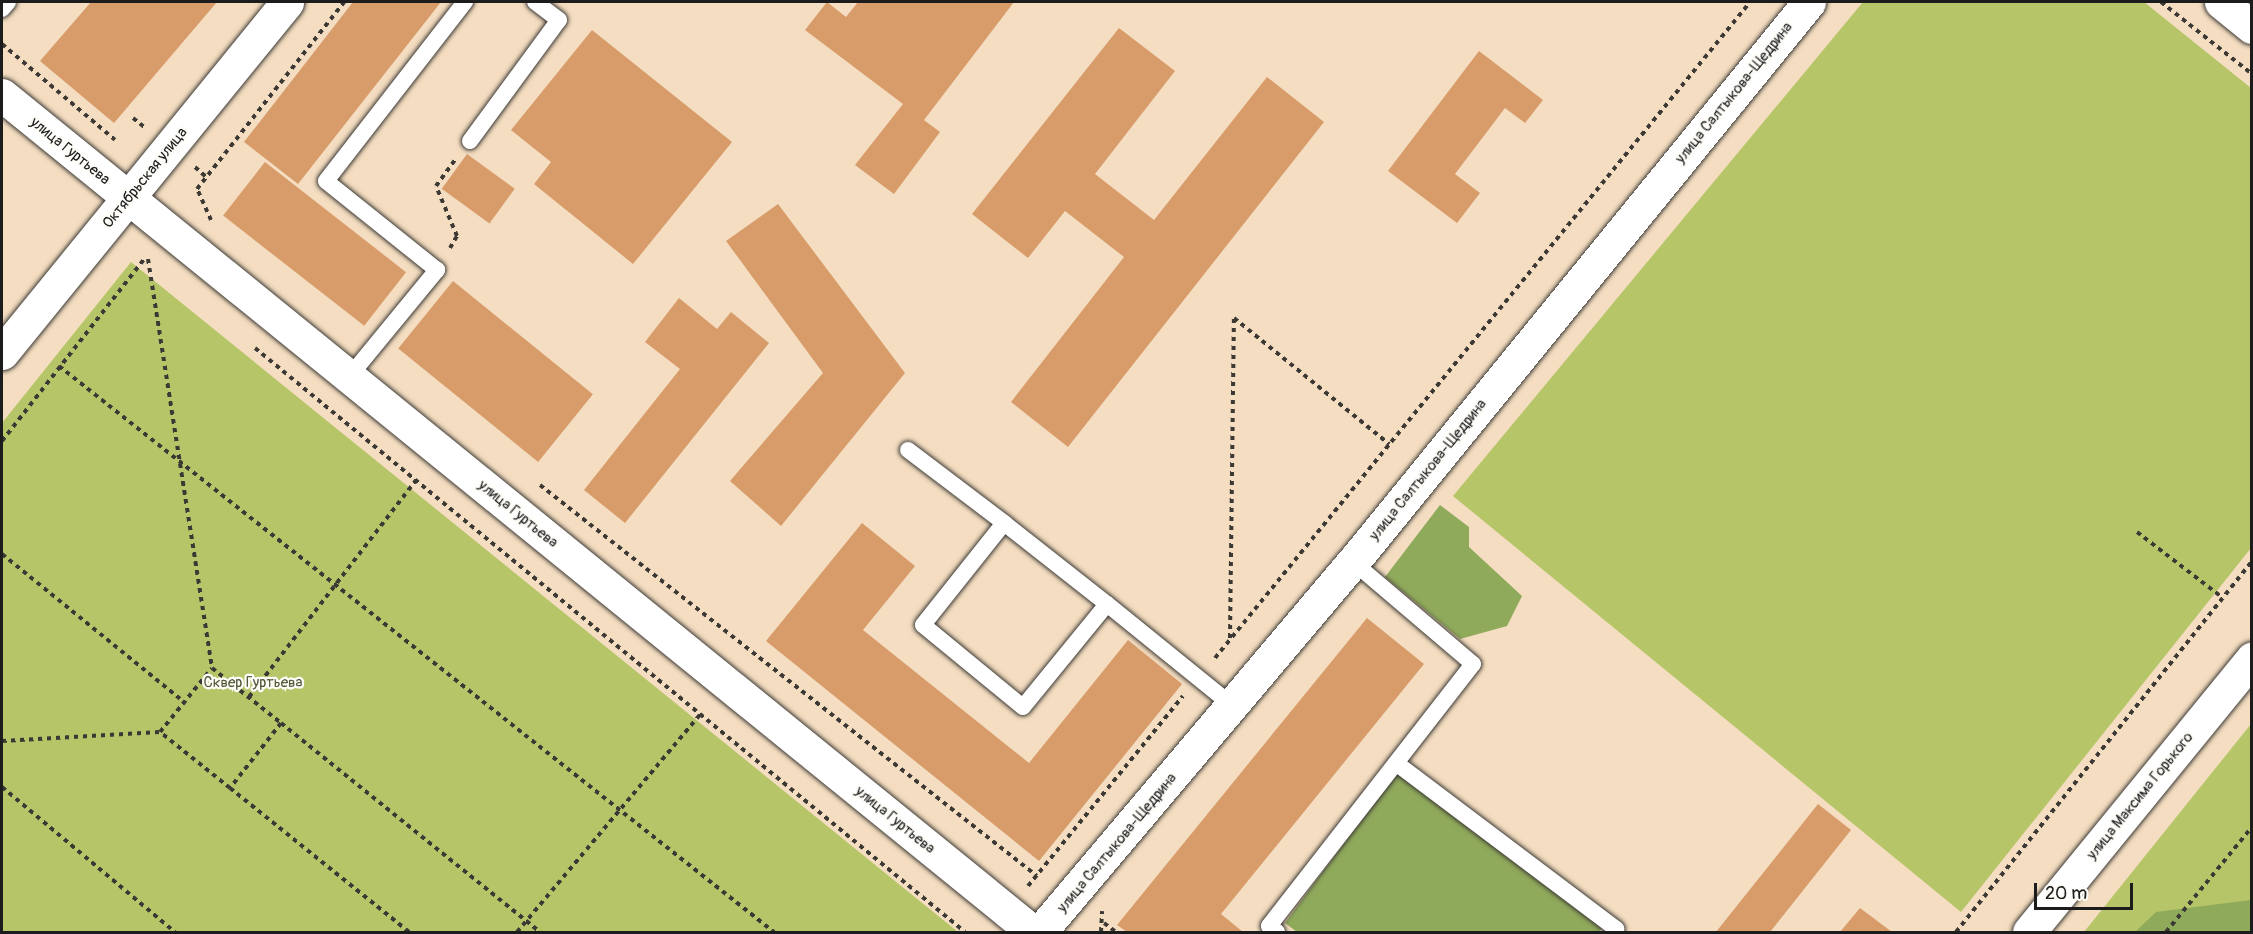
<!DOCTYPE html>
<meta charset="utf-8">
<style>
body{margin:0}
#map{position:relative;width:2253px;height:934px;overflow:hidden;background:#f4ddc0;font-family:Pangolin,sans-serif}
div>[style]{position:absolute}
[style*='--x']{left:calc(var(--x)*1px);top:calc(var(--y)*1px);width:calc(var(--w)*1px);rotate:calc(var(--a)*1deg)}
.green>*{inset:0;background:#b6c568}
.forest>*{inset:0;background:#90aa5c}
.building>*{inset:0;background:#d89c6b;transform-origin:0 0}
.path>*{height:4px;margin-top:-2px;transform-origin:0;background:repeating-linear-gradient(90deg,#3c3935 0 4.5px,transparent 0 9px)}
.roads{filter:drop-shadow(0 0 2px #3c3935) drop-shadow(0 0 2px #3c3935)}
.lane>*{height:16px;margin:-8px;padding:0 8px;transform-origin:8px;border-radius:8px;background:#fff}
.street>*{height:33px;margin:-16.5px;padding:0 16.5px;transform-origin:16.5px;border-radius:16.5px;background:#fff}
.secondary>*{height:33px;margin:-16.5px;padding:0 16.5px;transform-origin:16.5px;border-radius:16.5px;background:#fff}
.primary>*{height:33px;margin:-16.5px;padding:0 16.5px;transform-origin:16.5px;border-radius:16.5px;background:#fff}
span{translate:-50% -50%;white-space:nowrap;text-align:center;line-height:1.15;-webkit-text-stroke:4.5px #fdfcf7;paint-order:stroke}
.street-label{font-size:15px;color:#1c1c1c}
.park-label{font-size:15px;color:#525737}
.frame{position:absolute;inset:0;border:3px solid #1c1c1c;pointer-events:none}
.scale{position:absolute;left:2034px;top:883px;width:99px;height:27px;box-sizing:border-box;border:3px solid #1c1c1c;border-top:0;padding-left:8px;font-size:18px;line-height:21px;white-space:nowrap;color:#1c1c1c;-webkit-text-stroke:4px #fdfcf7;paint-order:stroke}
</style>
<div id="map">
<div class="green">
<i style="clip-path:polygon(1863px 2px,2144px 2px,2251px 88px,2251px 548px,1961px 912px,1453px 496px)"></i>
<i style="clip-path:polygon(131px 262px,958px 932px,2px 932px,2px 423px)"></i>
<i style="clip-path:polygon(2251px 724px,2251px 932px,2084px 932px)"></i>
</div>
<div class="forest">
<i style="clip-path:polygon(1440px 505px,1469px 527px,1469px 547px,1522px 596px,1507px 626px,1460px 639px,1385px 577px)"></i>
<i style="clip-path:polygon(1396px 773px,1602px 928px,1599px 932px,1297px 932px,1285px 923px)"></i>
<i style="clip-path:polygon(2251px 900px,2251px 932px,2135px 932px,2156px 912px)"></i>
</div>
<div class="building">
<i style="clip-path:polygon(91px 2px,217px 2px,114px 123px,40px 61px)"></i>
<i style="clip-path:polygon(353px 2px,441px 2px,298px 184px,244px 142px)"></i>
<i style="clip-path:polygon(827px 2px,846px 17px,858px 2px,1014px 2px,924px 120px,940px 132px,894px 194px,855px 165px,903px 104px,805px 30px)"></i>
<i style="clip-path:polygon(1119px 28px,1175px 71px,1095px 174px,1154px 220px,1267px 77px,1324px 122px,1068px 447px,1011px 402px,1124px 257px,1065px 211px,1028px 258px,972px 214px)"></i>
<i style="clip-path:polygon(592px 30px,732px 142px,633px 264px,534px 184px,551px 162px,511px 130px)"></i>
<i style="clip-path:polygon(1479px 51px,1543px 100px,1525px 123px,1505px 108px,1455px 174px,1480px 193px,1457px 223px,1388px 171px)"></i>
<i style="left:467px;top:154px;width:59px;height:43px;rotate:36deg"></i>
<i style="left:265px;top:162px;width:179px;height:68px;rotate:38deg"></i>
<i style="clip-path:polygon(778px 204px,905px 373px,781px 526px,730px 481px,823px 373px,726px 241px)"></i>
<i style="left:453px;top:281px;width:180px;height:87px;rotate:39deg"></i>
<i style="clip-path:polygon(679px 298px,717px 329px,731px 312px,769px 343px,625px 523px,584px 490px,680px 369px,645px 342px)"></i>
<i style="clip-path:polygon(862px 523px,915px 566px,863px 630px,1029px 763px,1128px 640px,1182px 684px,1039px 861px,766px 641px)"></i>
<i style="clip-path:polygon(1367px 618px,1424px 664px,1221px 914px,1243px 932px,1127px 932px,1117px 925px)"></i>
<i style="clip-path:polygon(1818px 804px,1851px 830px,1770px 932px,1716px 932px)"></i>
<i style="clip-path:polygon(1860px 908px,1892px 932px,1840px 932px)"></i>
</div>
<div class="path">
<i style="--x:2161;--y:2;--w:116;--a:38.4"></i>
<i style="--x:2;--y:44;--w:148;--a:40.3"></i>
<i style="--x:133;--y:118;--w:14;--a:39"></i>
<i style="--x:195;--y:167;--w:15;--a:42"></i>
<i style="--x:211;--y:220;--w:34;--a:-114"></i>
<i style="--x:197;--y:189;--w:238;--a:-51.8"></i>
<i style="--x:450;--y:248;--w:14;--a:-60"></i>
<i style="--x:457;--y:236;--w:54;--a:-112.8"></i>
<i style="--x:436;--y:186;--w:32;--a:-54"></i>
<i style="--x:148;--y:259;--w:414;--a:81.1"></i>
<i style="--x:255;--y:348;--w:919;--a:39.44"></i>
<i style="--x:59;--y:366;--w:912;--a:38.37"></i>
<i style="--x:2;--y:441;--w:232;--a:-52"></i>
<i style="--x:540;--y:485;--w:632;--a:38.19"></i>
<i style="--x:2137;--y:532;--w:108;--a:37.5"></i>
<i style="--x:2;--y:554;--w:235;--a:39.1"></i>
<i style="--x:1230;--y:638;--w:320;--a:-89.3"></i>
<i style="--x:1234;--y:318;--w:200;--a:39.1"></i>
<i style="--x:1215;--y:658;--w:846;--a:-50.8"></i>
<i style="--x:212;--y:668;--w:88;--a:38.6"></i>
<i style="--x:281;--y:723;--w:83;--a:128.1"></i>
<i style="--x:230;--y:788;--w:90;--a:-141.3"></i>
<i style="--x:160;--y:732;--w:82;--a:-50.9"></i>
<i style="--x:249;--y:697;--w:274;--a:-52.4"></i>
<i style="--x:281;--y:723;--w:333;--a:38.9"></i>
<i style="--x:2;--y:741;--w:158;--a:-3.3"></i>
<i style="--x:2;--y:787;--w:226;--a:40"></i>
<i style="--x:230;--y:788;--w:230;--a:38.8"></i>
<i style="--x:1028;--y:886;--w:245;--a:-50.8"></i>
<i style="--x:1104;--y:923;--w:15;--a:37"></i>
<i style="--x:517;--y:932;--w:284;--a:-49.9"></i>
<i style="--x:1101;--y:932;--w:21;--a:-87"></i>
<i style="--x:1956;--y:932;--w:475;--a:-51.4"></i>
<i style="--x:2166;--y:932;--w:136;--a:-50.7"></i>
</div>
<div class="roads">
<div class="lane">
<i style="--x:2;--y:9;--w:9;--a:-49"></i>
<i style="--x:470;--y:141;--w:150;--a:-53.7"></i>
<i style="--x:559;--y:20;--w:30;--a:-143"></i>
<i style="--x:349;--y:377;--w:139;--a:-50.6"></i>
<i style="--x:437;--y:270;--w:142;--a:-141.3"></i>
<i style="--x:326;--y:181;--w:227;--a:-52.2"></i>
<i style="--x:908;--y:450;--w:121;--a:37.2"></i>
<i style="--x:1107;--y:604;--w:131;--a:-141.8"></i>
<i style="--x:1004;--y:523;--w:130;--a:128.5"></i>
<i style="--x:923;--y:625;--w:129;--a:39.4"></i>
<i style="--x:1023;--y:707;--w:133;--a:-50.8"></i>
<i style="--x:1107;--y:604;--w:162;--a:39"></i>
<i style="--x:1396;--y:763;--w:276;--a:37"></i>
<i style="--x:1616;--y:929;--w:4;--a:135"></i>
<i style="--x:1277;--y:932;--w:10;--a:-143"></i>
<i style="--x:1269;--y:926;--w:332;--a:-52.1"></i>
<i style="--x:1473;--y:664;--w:157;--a:-139.6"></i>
</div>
<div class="street">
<i style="--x:2;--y:95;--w:1328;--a:39.07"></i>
</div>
<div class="secondary">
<i style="--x:2221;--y:2;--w:40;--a:39"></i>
<i style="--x:1040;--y:932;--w:485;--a:-49.8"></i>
<i style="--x:1353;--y:562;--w:722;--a:-50.84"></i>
<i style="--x:2029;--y:932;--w:353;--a:-50.8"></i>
</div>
<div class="primary">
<i style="--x:2;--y:353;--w:452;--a:-50.9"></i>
</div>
</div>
<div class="street-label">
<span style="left:1734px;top:93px;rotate:-51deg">улица Салтыкова-Щедрина</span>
<span style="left:70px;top:151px;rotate:39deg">улица Гуртьева</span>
<span style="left:145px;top:178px;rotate:-51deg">Октябрьская улица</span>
<span style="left:1428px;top:470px;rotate:-51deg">улица Салтыкова-Щедрина</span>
<span style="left:518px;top:514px;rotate:39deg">улица Гуртьева</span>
<span style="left:2140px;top:796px;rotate:-51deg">улица Максима Горького</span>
<span style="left:895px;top:820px;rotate:39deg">улица Гуртьева</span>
<span style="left:1117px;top:843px;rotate:-50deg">улица Салтыкова-Щедрина</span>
</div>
<div class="park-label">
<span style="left:253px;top:683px">Сквер Гуртьева</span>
</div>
<div class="frame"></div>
<div class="scale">20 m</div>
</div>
